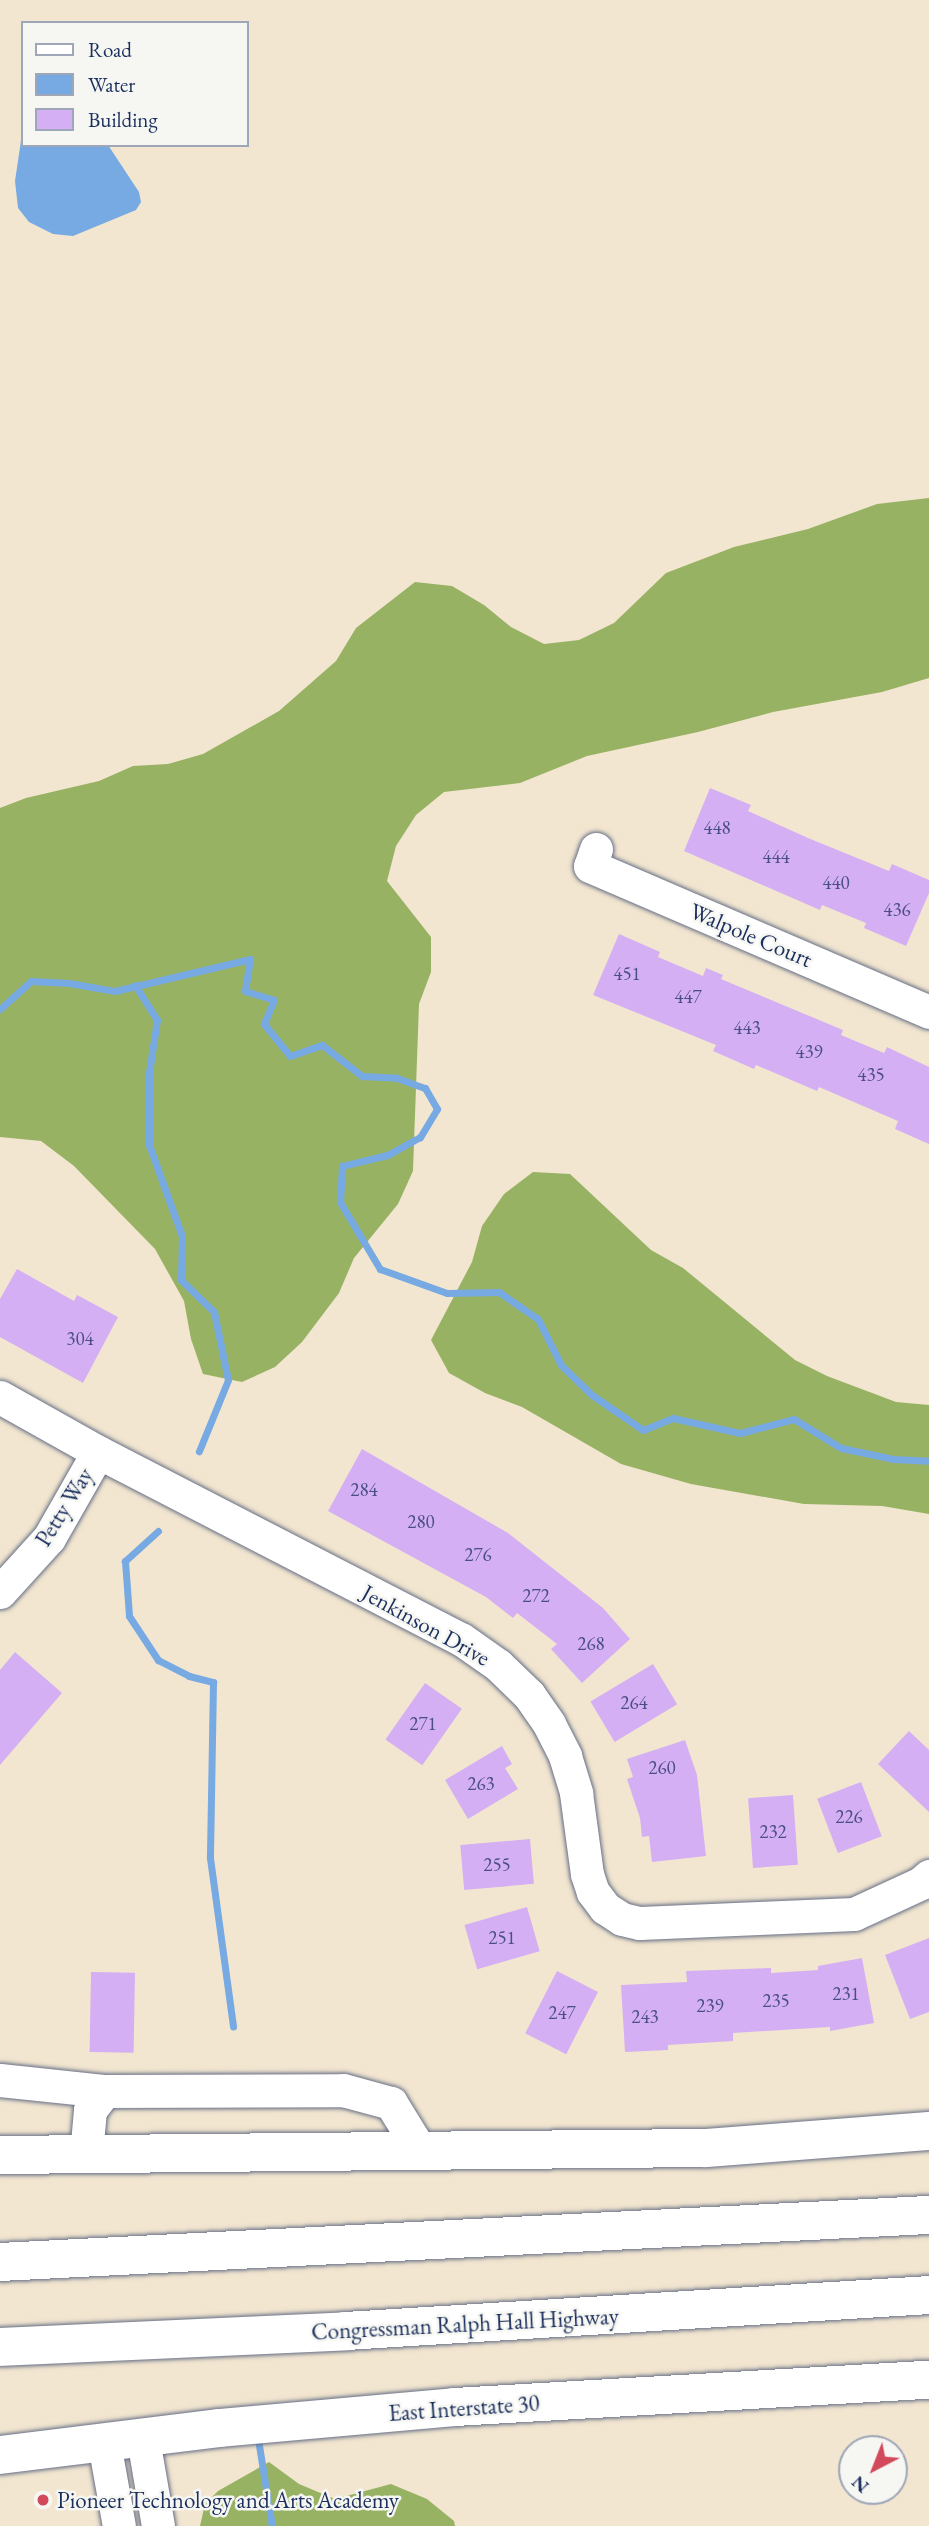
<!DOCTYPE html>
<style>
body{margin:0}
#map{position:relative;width:929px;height:2526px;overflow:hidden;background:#f2e6d0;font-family:"EB Garamond",serif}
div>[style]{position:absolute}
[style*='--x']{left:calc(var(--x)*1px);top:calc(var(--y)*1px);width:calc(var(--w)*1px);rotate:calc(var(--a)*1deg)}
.forest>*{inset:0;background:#98b264}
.water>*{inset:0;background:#77a9e3}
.stream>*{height:7px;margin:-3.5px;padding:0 3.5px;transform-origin:3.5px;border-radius:3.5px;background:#77a9e3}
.building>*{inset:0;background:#d5aff3;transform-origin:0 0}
.roads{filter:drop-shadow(0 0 2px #666f86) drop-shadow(0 0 2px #666f86)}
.minor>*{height:33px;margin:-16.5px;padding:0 16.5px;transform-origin:16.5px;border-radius:16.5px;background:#fff}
.major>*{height:38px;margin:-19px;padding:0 19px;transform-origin:19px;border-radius:19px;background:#fff}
.highway>*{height:38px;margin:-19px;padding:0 19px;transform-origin:19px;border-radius:19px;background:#fff}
.dots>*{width:19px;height:19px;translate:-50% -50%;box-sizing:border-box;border:4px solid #f6f6f2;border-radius:50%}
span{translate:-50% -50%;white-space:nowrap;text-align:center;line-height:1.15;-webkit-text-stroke:5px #f6f6f2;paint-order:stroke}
.number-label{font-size:19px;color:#4a4f83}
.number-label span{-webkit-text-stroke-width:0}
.street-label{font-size:23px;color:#1b2f5e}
.poi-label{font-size:23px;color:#1b2f5e}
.left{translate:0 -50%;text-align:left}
.legend{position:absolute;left:21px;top:21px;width:228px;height:126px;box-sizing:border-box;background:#f6f6f2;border:2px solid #9ea6b7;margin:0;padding:9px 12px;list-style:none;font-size:21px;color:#1b2f5e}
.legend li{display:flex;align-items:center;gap:14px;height:35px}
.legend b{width:35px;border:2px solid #9ea6b7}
.north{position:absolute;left:838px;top:2435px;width:70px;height:70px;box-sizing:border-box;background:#f6f6f2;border:2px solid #9ea6b7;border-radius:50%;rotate:222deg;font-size:19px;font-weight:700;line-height:28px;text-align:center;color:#1b2f5e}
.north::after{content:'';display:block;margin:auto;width:24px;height:32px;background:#d1495b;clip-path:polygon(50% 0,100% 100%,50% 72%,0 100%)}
</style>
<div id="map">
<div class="forest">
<i style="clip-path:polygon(929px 498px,929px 678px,882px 692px,773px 712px,698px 732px,587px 756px,520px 783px,444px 792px,416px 815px,396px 846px,387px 881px,431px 937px,431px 972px,419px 1004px,413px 1171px,398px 1204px,354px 1258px,339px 1293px,302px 1342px,275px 1367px,242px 1382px,203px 1374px,191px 1339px,184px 1301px,155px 1249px,74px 1166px,41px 1141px,0 1137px,0 808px,26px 798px,99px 781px,133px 766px,168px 764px,203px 754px,279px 711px,336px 661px,356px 628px,415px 582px,452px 586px,484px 605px,511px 627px,544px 644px,579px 640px,614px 623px,666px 573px,734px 547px,808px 529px,877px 504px)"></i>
<i style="clip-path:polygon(533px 1172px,570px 1174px,651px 1250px,683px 1268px,795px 1360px,827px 1376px,896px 1402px,929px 1405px,929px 1514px,882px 1506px,804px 1504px,691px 1484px,621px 1464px,522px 1407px,485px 1393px,449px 1373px,431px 1340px,472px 1262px,482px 1226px,504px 1194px)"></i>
<i style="clip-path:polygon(269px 2462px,299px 2484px,335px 2499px,391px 2484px,427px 2499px,454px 2521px,455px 2526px,200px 2526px,205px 2504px,218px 2491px)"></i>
</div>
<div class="water">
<i style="clip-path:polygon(23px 127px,23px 145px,108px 145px,139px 192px,141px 202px,136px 210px,73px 236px,53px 234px,29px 222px,18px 208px,15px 181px)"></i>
</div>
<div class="stream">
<i style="--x:135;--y:985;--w:41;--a:57.8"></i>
<i style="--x:157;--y:1020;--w:53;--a:98.7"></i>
<i style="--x:149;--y:1072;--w:73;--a:90"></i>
<i style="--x:149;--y:1145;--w:97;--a:70.1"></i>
<i style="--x:182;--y:1236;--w:44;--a:91.3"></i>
<i style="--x:181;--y:1280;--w:46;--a:44.1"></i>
<i style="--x:214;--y:1312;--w:69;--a:78.4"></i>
<i style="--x:228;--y:1380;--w:77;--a:112.2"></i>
<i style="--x:0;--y:1009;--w:42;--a:-42.1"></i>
<i style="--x:31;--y:981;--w:38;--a:3"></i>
<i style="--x:69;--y:983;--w:47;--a:9.9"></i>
<i style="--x:115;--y:991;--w:139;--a:-13.3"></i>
<i style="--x:250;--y:959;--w:32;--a:99"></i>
<i style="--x:245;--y:991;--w:30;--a:17"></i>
<i style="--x:274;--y:1000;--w:26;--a:113"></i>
<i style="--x:264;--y:1024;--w:41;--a:50.9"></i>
<i style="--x:290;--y:1056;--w:34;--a:-19"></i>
<i style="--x:322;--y:1045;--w:51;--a:37.8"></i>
<i style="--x:362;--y:1076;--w:35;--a:3"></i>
<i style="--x:397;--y:1078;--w:30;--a:20"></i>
<i style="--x:425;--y:1088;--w:24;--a:60"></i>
<i style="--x:437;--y:1109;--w:33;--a:121"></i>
<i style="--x:420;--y:1137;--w:38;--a:151"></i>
<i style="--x:387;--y:1155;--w:46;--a:166.3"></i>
<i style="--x:342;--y:1166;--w:36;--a:93"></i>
<i style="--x:340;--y:1202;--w:78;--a:59.2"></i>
<i style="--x:380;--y:1269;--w:71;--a:19.7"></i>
<i style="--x:447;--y:1293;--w:52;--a:-1.1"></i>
<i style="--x:499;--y:1292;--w:47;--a:34.7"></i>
<i style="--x:538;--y:1319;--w:51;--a:63.4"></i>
<i style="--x:561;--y:1365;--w:43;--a:44.1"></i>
<i style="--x:592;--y:1395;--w:62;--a:34.5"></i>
<i style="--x:643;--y:1430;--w:32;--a:-22"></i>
<i style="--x:673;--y:1418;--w:69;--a:12.6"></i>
<i style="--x:740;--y:1433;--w:56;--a:-14.5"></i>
<i style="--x:794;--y:1419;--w:55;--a:31.7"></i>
<i style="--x:841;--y:1448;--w:53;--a:11.9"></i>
<i style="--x:893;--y:1459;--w:36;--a:3"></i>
<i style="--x:158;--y:1531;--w:45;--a:137.7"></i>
<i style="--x:125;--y:1561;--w:55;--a:85.8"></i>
<i style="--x:129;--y:1616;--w:53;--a:56.6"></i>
<i style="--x:158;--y:1660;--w:35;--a:27"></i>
<i style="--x:189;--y:1676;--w:25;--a:14"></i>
<i style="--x:213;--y:1682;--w:176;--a:91"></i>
<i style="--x:210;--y:1858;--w:170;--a:82.2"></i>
<i style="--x:258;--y:2439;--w:88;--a:80.9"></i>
</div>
<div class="building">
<i style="clip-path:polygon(710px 788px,751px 805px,748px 811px,808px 838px,889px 871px,892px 864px,929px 880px,929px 893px,906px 946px,864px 928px,866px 923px,822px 905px,820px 910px,684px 851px)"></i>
<i style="clip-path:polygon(619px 934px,660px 952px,658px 957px,703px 976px,706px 968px,723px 975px,721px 979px,843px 1030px,841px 1035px,884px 1053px,887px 1047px,929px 1067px,929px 1144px,895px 1129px,898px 1121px,819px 1087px,817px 1091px,756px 1065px,754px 1069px,713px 1051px,716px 1045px,593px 995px)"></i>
<i style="clip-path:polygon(17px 1269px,74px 1301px,77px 1295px,118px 1317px,83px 1383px,0 1337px,0 1299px)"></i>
<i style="clip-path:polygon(362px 1449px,508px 1533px,603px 1608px,630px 1639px,582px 1683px,551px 1649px,557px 1644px,517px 1613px,513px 1618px,486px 1597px,328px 1511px)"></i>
<i style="clip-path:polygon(15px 1652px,62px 1693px,0 1765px,0 1670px)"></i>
<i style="left:653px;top:1664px;width:47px;height:73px;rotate:59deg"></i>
<i style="left:425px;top:1683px;width:45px;height:69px;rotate:35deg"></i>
<i style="clip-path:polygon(909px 1731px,929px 1750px,929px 1812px,878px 1764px)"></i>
<i style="clip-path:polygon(685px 1740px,697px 1775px,706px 1856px,652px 1862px,649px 1836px,642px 1837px,640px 1818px,627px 1779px,633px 1777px,627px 1759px)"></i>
<i style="clip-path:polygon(502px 1746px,512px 1764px,505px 1768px,518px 1789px,468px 1819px,445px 1780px)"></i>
<i style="left:861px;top:1782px;width:58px;height:47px;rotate:69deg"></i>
<i style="left:793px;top:1795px;width:70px;height:45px;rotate:86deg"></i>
<i style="left:530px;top:1839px;width:45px;height:70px;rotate:85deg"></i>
<i style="left:527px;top:1907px;width:46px;height:65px;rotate:74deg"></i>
<i style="clip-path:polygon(929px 1938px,929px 2012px,910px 2019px,885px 1955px)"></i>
<i style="clip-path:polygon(862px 1958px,874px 2023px,830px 2031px,830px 2027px,733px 2033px,733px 2041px,668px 2045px,668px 2050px,625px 2052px,621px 1985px,687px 1982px,686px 1971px,771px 1968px,771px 1973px,818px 1970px,818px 1966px)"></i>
<i style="left:557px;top:1971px;width:46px;height:70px;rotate:27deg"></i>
<i style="left:91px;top:1972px;width:44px;height:80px;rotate:1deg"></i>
</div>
<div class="roads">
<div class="minor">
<i style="--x:596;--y:849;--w:18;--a:109"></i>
<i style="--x:590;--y:866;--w:369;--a:23.3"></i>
<i style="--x:0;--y:1397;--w:112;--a:29.3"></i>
<i style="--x:98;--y:1452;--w:408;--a:27.3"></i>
<i style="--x:461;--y:1639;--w:45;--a:35.1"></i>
<i style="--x:498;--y:1665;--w:43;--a:44.1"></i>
<i style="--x:529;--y:1695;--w:35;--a:55"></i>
<i style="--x:549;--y:1724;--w:36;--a:63"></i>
<i style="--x:565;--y:1756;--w:39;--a:73"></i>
<i style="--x:576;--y:1793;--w:82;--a:82.3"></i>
<i style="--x:587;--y:1874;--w:19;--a:72"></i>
<i style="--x:593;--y:1892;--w:20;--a:53"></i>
<i style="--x:605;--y:1908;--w:20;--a:33"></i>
<i style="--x:622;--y:1919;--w:18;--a:13"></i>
<i style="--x:640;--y:1923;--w:214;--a:-2.4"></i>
<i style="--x:854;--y:1914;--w:74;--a:-24.8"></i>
<i style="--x:921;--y:1883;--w:11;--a:-41"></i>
<i style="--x:0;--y:1592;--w:73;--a:-47.8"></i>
<i style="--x:49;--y:1538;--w:99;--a:-60.3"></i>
<i style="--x:0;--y:2080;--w:106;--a:6"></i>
<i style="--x:86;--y:2154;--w:44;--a:-84.8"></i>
<i style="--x:90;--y:2110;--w:24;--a:-52"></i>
<i style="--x:105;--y:2091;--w:238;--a:-0.2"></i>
<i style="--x:343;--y:2090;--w:50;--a:15.2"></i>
<i style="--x:391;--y:2103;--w:55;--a:58.3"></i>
<i style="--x:143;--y:2439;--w:88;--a:80.2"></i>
<i style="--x:104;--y:2443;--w:84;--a:79.8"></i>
</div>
<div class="major">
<i style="--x:0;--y:2155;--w:706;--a:-0.57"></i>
<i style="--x:706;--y:2148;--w:224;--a:-4.4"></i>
<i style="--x:0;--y:2455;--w:222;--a:-7"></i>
<i style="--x:220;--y:2428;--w:236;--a:-5.1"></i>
<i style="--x:455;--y:2407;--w:475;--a:-3.3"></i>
</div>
<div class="highway">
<i style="--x:0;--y:2262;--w:930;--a:-2.9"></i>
<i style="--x:0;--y:2347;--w:346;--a:-2.6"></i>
<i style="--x:346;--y:2331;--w:584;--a:-3.53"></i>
</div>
</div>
<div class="dots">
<i style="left:43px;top:2500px;background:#d1495b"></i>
</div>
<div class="number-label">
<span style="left:717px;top:828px">448</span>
<span style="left:776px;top:857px">444</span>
<span style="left:836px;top:883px">440</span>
<span style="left:897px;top:910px">436</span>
<span style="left:627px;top:974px">451</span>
<span style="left:688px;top:997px">447</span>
<span style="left:747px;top:1028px">443</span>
<span style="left:809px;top:1052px">439</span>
<span style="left:871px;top:1075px">435</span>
<span style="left:80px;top:1339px">304</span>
<span style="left:364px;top:1490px">284</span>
<span style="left:421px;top:1522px">280</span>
<span style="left:478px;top:1555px">276</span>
<span style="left:536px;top:1596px">272</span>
<span style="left:591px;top:1644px">268</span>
<span style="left:634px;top:1703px">264</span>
<span style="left:423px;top:1724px">271</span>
<span style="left:662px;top:1768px">260</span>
<span style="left:481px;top:1784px">263</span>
<span style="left:849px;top:1817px">226</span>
<span style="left:773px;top:1832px">232</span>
<span style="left:497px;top:1865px">255</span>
<span style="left:502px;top:1938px">251</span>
<span style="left:846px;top:1994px">231</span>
<span style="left:776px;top:2001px">235</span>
<span style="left:710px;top:2006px">239</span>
<span style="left:562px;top:2013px">247</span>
<span style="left:645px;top:2017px">243</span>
</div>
<div class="street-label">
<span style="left:751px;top:935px;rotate:23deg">Walpole Court</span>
<span style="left:64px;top:1507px;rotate:-58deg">Petty Way</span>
<span style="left:426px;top:1625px;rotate:29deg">Jenkinson Drive</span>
<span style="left:465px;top:2324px;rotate:-3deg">Congressman Ralph Hall Highway</span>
<span style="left:464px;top:2408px;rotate:-4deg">East Interstate 30</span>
</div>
<div class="poi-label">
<span class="left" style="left:57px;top:2500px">Pioneer Technology and Arts Academy</span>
</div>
<ul class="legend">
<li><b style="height:9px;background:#fff"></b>Road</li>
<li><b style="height:19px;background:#77a9e3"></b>Water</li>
<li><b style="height:19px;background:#d5aff3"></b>Building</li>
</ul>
<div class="north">N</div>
</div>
